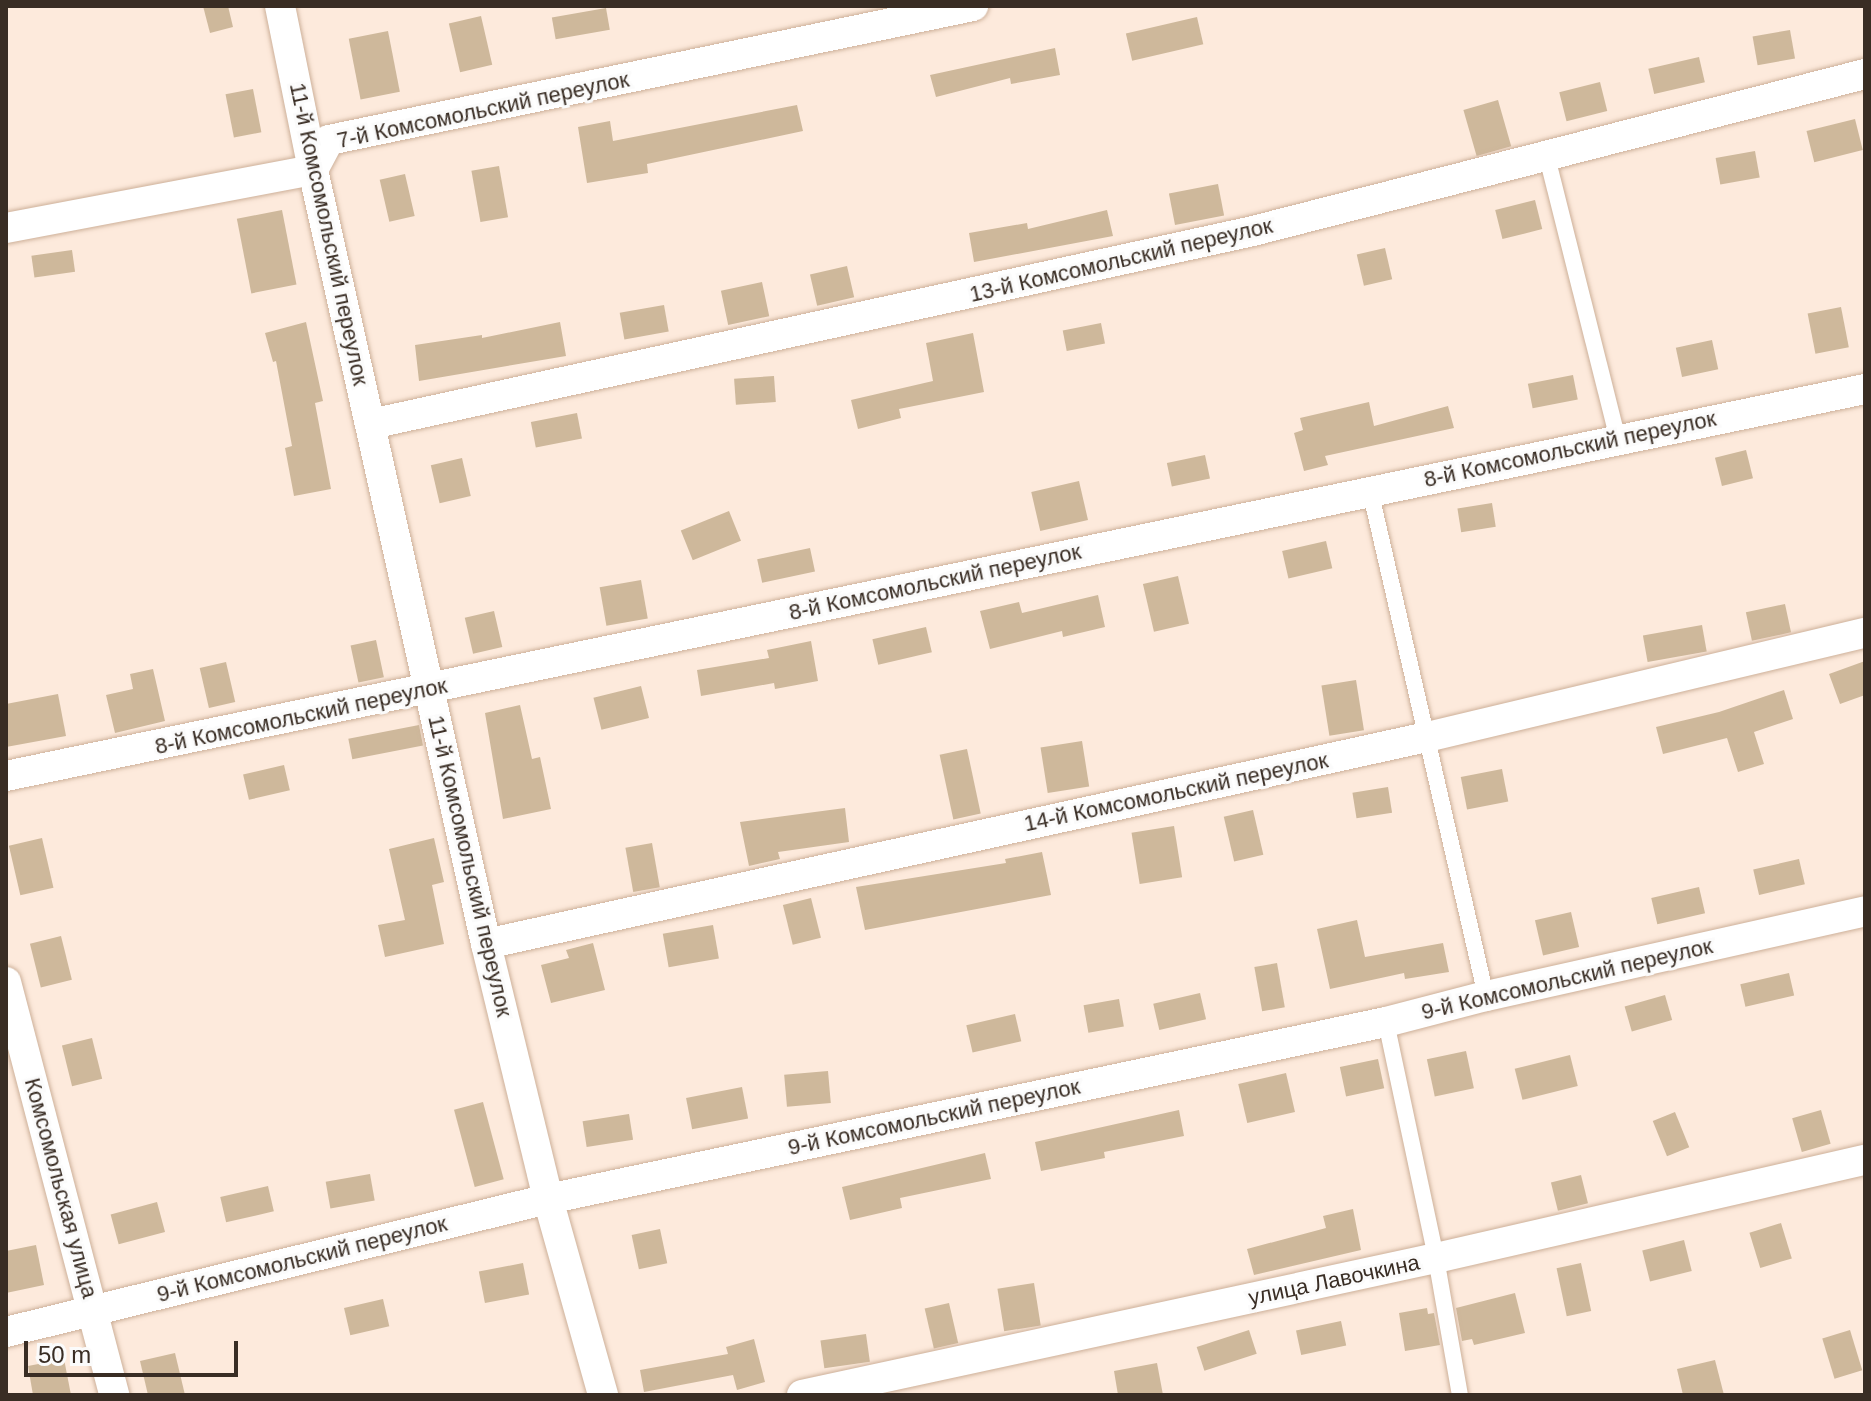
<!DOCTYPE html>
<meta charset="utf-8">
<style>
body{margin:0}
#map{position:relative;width:1871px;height:1401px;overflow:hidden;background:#fdeadc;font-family:Arial,sans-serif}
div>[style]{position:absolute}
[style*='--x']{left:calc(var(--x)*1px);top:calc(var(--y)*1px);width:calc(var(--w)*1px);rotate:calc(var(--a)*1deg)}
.building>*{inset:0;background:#ceb89b;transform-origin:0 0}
.roads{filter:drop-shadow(0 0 2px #cdb099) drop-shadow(0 0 2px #cdb099)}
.lane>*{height:16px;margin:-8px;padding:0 8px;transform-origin:8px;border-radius:8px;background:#fff}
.street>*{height:30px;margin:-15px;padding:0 15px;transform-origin:15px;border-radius:15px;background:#fff}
span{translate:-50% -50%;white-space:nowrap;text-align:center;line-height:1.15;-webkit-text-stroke:6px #fbfbfb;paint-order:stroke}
.street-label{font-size:22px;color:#392d24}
.frame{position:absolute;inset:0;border:8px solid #392d24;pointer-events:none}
.scale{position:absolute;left:24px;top:1341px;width:214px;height:36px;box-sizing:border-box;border:4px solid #392d24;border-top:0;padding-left:10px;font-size:24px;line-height:28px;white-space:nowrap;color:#392d24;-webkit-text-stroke:6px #fbfbfb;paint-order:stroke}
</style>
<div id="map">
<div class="building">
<i style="clip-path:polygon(203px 6px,228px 6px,233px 27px,210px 33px)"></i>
<i style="left:606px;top:8px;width:22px;height:55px;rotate:80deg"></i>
<i style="left:481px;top:16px;width:50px;height:33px;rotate:77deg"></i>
<i style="left:1197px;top:17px;width:28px;height:73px;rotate:77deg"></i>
<i style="left:1790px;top:30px;width:29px;height:38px;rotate:80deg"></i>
<i style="left:388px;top:31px;width:62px;height:40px;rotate:79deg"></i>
<i style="clip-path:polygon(1055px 48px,1060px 75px,1011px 84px,1010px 78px,936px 97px,930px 75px)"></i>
<i style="left:1699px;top:57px;width:26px;height:52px;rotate:77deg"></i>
<i style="left:1600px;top:82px;width:30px;height:42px;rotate:76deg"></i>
<i style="left:253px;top:89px;width:44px;height:28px;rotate:79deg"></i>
<i style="left:1498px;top:100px;width:48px;height:36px;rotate:74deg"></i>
<i style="clip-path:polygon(797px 105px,803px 131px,647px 164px,648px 173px,587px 183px,578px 127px,610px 121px,613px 141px)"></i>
<i style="left:1855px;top:119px;width:32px;height:50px;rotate:76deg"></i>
<i style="left:1755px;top:151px;width:27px;height:40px;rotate:80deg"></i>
<i style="left:499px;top:166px;width:52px;height:28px;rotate:80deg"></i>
<i style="left:405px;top:174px;width:43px;height:26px;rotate:77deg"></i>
<i style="left:1218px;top:184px;width:32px;height:50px;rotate:79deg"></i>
<i style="left:1535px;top:200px;width:30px;height:41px;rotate:76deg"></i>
<i style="left:282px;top:210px;width:76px;height:46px;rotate:79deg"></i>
<i style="clip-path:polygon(1107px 210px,1113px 236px,974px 262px,969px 233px,1027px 223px,1028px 229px)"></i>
<i style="left:1385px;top:248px;width:32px;height:29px;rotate:77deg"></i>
<i style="left:72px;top:250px;width:22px;height:41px;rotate:82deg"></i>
<i style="left:847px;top:266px;width:32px;height:38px;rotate:77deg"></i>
<i style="left:762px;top:282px;width:35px;height:42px;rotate:78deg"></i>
<i style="left:664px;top:305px;width:27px;height:45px;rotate:80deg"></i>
<i style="left:1841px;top:307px;width:41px;height:34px;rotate:79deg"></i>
<i style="clip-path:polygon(306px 322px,323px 401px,315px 403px,331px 489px,294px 496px,285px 448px,292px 446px,276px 361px,273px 362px,265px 333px)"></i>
<i style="clip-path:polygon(560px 322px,566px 356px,419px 381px,415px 345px,482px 335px,482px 338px)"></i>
<i style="left:1101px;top:323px;width:21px;height:39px;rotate:79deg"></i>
<i style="clip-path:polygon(973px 333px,984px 392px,899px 409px,901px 418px,858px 429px,851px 400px,933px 381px,926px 343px)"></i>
<i style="left:1712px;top:340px;width:30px;height:37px;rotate:78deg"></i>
<i style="left:1573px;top:375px;width:25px;height:46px;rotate:79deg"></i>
<i style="left:774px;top:376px;width:26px;height:40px;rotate:86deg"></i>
<i style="clip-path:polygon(1369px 402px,1374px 426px,1448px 406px,1454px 428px,1325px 456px,1328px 465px,1304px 471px,1294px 433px,1303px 430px,1300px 418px)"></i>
<i style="left:577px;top:413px;width:26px;height:47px;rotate:79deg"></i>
<i style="left:1746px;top:450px;width:29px;height:32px;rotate:76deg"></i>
<i style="left:1205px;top:455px;width:24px;height:39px;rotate:78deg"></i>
<i style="left:462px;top:458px;width:39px;height:32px;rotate:77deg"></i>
<i style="left:1079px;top:481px;width:40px;height:49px;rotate:77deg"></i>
<i style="left:1492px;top:503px;width:24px;height:35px;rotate:81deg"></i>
<i style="left:729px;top:511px;width:32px;height:52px;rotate:68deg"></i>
<i style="left:1326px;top:541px;width:28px;height:45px;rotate:77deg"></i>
<i style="left:810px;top:548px;width:24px;height:54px;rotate:78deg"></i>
<i style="left:1178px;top:576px;width:49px;height:36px;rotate:77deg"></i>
<i style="left:641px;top:580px;width:39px;height:42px;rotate:80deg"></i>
<i style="clip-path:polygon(1098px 595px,1105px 627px,1063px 637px,1062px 631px,990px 649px,980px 611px,1019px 602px,1022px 613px)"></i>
<i style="left:1785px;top:604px;width:29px;height:40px;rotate:78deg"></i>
<i style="left:494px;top:611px;width:37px;height:30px;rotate:77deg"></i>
<i style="left:1702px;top:625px;width:27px;height:60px;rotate:80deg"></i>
<i style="left:926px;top:627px;width:26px;height:55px;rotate:77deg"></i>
<i style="left:376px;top:640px;width:38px;height:26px;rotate:78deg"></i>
<i style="clip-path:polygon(811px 641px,818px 681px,775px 689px,774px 683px,701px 696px,697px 670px,769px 658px,767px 650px)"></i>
<i style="clip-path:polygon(1865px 661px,1865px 695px,1840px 704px,1829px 674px)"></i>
<i style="left:226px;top:662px;width:41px;height:27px;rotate:77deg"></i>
<i style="clip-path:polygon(153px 669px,165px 721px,115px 733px,106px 695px,133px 689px,130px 674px)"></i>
<i style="left:1356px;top:680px;width:51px;height:35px;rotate:81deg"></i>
<i style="left:641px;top:686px;width:33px;height:49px;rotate:76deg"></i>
<i style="clip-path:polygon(1784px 690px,1793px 719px,1754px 732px,1764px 764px,1738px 772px,1727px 738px,1663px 754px,1656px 727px,1719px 712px)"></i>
<i style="clip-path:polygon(58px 694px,66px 736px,6px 747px,6px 704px)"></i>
<i style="clip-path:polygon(520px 705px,532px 759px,540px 757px,551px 809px,503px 819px,485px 713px)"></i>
<i style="left:419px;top:725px;width:21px;height:72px;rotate:79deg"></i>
<i style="left:1082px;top:741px;width:46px;height:42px;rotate:81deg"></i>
<i style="left:967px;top:749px;width:66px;height:28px;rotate:78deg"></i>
<i style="left:284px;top:765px;width:26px;height:42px;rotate:77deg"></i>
<i style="left:1502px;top:769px;width:33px;height:42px;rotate:79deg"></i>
<i style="left:1388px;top:787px;width:26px;height:36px;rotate:81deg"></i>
<i style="clip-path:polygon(845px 808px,849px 842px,778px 852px,780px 859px,749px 866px,740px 822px)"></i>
<i style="left:1253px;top:810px;width:46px;height:30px;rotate:77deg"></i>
<i style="left:1174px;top:826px;width:52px;height:43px;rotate:81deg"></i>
<i style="left:42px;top:838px;width:51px;height:34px;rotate:77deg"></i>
<i style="clip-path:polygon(434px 838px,444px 882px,432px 885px,444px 944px,385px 957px,378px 925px,405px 920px,389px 849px)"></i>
<i style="left:652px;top:843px;width:45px;height:27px;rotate:80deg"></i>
<i style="clip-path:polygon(1042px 852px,1051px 895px,865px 930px,856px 887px,1006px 863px,1005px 859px)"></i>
<i style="left:1799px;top:859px;width:26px;height:47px;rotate:77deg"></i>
<i style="left:1699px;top:887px;width:27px;height:49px;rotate:77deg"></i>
<i style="left:811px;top:898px;width:41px;height:29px;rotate:76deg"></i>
<i style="left:1571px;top:912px;width:36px;height:37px;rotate:77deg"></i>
<i style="clip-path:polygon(1357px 920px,1365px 957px,1443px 943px,1449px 972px,1405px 979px,1404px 973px,1330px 989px,1317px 929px)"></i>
<i style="left:713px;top:925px;width:34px;height:51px;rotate:80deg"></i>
<i style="left:61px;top:936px;width:45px;height:32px;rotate:76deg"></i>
<i style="clip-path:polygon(593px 943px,605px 990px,551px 1003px,541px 965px,569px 958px,566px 950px)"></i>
<i style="left:1277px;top:963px;width:45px;height:23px;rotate:80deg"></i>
<i style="left:1789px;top:973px;width:23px;height:50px;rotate:77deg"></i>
<i style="left:1200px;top:993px;width:27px;height:48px;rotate:77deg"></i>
<i style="left:1665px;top:995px;width:26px;height:42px;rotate:74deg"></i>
<i style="left:1119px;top:999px;width:28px;height:36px;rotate:80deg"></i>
<i style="left:1015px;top:1014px;width:28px;height:50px;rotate:77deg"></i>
<i style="left:92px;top:1038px;width:42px;height:31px;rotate:76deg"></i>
<i style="left:1466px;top:1051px;width:38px;height:40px;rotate:78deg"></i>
<i style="left:1570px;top:1055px;width:32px;height:57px;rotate:76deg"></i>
<i style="left:1378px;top:1059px;width:30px;height:39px;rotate:78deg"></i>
<i style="left:828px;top:1071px;width:32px;height:44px;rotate:85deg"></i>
<i style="left:1286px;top:1073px;width:40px;height:49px;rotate:77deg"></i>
<i style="left:742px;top:1087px;width:32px;height:57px;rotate:79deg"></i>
<i style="left:483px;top:1102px;width:80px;height:30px;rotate:75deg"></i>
<i style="clip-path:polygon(1179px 1110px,1184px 1136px,1104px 1152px,1105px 1158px,1041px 1171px,1035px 1142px)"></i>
<i style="left:1821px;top:1110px;width:35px;height:30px;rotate:74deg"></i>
<i style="left:1675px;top:1112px;width:38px;height:24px;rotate:68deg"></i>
<i style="left:629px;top:1114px;width:26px;height:47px;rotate:81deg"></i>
<i style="clip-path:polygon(985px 1153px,991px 1179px,900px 1198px,902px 1208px,850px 1220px,842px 1187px)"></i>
<i style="left:370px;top:1174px;width:27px;height:45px;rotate:80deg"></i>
<i style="left:1581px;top:1175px;width:29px;height:31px;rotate:76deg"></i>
<i style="left:268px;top:1186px;width:26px;height:49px;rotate:77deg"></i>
<i style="left:157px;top:1202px;width:31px;height:48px;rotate:75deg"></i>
<i style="clip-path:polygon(1353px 1209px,1361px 1250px,1254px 1275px,1247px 1249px,1326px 1228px,1323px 1216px)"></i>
<i style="left:1781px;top:1223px;width:37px;height:33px;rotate:73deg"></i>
<i style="left:660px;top:1229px;width:35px;height:29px;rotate:78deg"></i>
<i style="left:1684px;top:1240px;width:32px;height:43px;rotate:76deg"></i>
<i style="clip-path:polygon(36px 1245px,44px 1285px,6px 1293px,6px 1251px)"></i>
<i style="left:523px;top:1263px;width:32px;height:45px;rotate:79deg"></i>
<i style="left:1581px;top:1263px;width:49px;height:25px;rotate:78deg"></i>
<i style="left:1034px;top:1283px;width:43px;height:37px;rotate:81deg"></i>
<i style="clip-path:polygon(1515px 1293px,1525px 1333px,1474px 1345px,1472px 1339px,1462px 1341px,1456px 1308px)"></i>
<i style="left:383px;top:1299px;width:28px;height:40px;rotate:77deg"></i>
<i style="left:949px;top:1303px;width:41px;height:25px;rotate:77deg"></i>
<i style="clip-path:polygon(1427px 1308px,1428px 1314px,1434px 1313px,1440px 1345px,1405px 1351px,1399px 1313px)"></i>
<i style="left:1341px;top:1321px;width:25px;height:46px;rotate:78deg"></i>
<i style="left:1249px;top:1330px;width:25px;height:55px;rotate:72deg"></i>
<i style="left:1850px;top:1330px;width:42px;height:29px;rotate:73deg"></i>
<i style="left:866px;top:1334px;width:28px;height:46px;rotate:82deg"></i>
<i style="clip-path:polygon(754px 1339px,765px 1382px,737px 1390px,733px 1375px,644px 1392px,640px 1370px,728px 1354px,726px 1347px)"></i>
<i style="clip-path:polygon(175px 1353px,185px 1395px,148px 1395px,140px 1361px)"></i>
<i style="clip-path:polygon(64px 1359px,71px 1395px,33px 1395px,28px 1366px)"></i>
<i style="clip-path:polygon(1715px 1360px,1724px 1395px,1683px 1395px,1677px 1369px)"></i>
<i style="clip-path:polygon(1157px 1363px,1163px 1395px,1118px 1395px,1114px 1371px)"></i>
</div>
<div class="roads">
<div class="lane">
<i style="--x:1546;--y:153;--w:296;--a:75.9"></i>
<i style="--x:1370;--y:490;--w:519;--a:77.09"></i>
<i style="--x:1386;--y:1022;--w:241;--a:78"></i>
<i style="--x:1436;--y:1258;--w:139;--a:80.1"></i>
</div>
<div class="street">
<i style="--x:280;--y:6;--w:167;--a:78.6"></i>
<i style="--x:313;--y:170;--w:793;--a:77.4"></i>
<i style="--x:486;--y:944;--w:262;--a:76.3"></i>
<i style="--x:548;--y:1199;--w:204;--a:74.3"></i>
<i style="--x:6;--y:228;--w:312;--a:-10.7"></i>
<i style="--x:313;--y:170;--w:34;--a:-62"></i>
<i style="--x:329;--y:140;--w:658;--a:-11.75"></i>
<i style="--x:371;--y:424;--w:903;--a:-12.34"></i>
<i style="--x:1253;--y:231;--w:632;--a:-14.39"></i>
<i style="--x:6;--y:776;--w:1899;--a:-11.76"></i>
<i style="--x:486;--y:944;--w:963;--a:-12.41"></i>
<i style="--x:1427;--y:737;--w:450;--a:-13.4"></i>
<i style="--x:6;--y:982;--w:427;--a:75.3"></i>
<i style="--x:6;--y:1332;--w:558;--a:-13.79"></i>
<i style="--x:548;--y:1199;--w:856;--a:-11.93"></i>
<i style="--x:1386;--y:1022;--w:103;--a:-14.6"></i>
<i style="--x:1486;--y:996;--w:388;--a:-12.6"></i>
<i style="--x:802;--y:1395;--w:649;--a:-12.19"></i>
<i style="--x:1436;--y:1258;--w:440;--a:-12.9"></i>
</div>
</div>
<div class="street-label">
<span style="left:483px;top:110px;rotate:-12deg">7-й Комсомольский переулок</span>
<span style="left:329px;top:234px;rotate:78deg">11-й Комсомольский переулок</span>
<span style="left:1121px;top:260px;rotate:-13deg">13-й Комсомольский переулок</span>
<span style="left:1570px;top:449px;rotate:-12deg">8-й Комсомольский переулок</span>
<span style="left:935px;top:582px;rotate:-12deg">8-й Комсомольский переулок</span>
<span style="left:301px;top:716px;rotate:-12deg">8-й Комсомольский переулок</span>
<span style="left:1176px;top:792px;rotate:-12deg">14-й Комсомольский переулок</span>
<span style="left:470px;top:866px;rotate:77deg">11-й Комсомольский переулок</span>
<span style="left:1567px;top:979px;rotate:-13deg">9-й Комсомольский переулок</span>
<span style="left:934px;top:1117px;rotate:-12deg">9-й Комсомольский переулок</span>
<span style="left:61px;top:1188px;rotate:75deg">Комсомольская улица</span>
<span style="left:302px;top:1259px;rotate:-14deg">9-й Комсомольский переулок</span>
<span style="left:1334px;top:1280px;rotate:-12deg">улица Лавочкина</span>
</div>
<div class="frame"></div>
<div class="scale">50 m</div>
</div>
